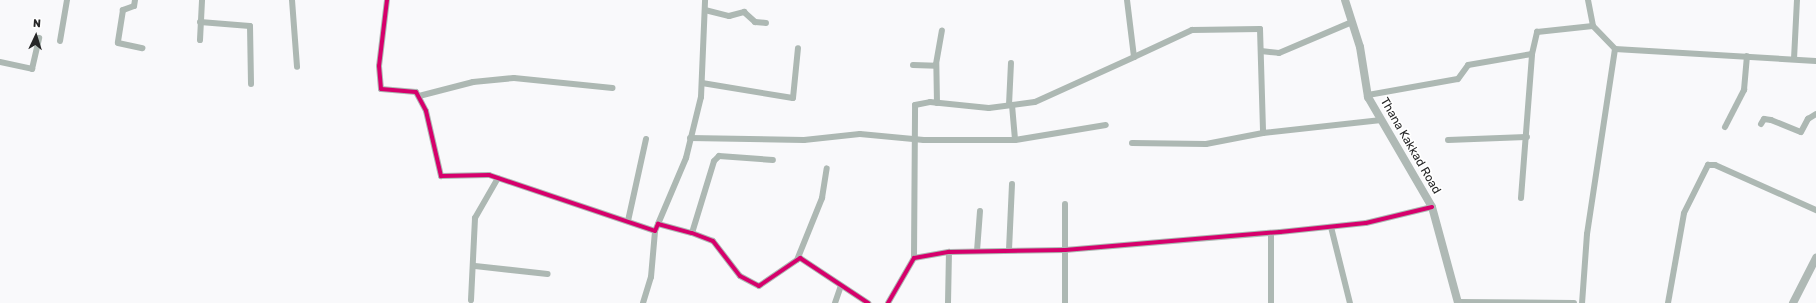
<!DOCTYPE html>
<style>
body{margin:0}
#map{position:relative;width:1816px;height:303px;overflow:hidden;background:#f9f9fb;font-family:Rubik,sans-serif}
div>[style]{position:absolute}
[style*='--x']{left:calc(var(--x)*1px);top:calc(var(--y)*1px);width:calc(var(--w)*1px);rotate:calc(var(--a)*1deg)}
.minor>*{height:6px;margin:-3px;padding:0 3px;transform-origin:3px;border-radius:3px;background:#adb8b3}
.major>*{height:8px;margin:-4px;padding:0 4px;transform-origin:4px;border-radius:4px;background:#afb9b5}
.cycleway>*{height:4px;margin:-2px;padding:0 2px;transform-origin:2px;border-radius:2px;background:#d6006c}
span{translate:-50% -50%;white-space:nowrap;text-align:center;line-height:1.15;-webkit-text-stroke:3.5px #fff;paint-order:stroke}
.street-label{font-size:12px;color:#262627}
.north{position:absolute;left:16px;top:16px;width:40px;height:40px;-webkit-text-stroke:3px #fff;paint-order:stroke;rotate:4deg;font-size:11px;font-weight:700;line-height:16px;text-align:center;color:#262627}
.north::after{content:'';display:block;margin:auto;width:14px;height:18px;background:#262627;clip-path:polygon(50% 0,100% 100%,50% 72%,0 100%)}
</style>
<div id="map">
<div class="minor">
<i style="--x:135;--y:0;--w:6;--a:99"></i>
<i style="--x:134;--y:6;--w:12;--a:160"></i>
<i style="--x:123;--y:10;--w:33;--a:99"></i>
<i style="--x:118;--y:43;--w:25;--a:12"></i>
<i style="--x:292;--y:0;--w:67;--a:85.7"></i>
<i style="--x:387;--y:0;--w:66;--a:96.9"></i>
<i style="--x:379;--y:66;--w:23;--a:85"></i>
<i style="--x:381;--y:89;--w:35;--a:5"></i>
<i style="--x:416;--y:92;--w:21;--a:62"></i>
<i style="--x:426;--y:111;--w:67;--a:77"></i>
<i style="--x:441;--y:176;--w:48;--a:-1.2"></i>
<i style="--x:489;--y:175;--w:175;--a:18.6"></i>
<i style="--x:655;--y:231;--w:8;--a:-67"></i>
<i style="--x:658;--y:224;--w:35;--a:15"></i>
<i style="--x:692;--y:233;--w:22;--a:21"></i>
<i style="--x:713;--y:241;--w:44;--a:52.4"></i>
<i style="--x:740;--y:276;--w:21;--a:28"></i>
<i style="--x:759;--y:286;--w:50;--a:-34.3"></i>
<i style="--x:800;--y:258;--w:82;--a:33.5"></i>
<i style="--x:1588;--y:0;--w:26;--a:79"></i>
<i style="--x:705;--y:10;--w:25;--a:14"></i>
<i style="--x:729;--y:16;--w:16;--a:-15"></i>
<i style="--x:744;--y:12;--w:15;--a:42"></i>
<i style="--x:755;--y:22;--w:11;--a:5"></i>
<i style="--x:200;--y:22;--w:50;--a:4.6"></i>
<i style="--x:250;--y:26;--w:58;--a:89"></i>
<i style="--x:200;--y:40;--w:40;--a:-87.1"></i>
<i style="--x:60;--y:41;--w:42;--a:-80.3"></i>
<i style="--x:1615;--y:49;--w:201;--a:3.4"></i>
<i style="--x:1261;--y:51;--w:18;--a:6"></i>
<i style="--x:1279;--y:53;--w:79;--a:-23"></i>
<i style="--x:1134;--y:57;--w:64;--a:-25"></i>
<i style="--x:1192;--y:30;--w:68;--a:-0.8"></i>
<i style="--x:1260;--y:29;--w:104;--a:88.3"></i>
<i style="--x:1263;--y:133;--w:119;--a:-6.3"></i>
<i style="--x:1794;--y:59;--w:59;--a:-87.1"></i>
<i style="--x:0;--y:62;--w:33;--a:12"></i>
<i style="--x:32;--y:69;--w:32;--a:-77"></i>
<i style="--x:913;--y:65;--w:23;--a:2"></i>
<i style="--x:702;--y:83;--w:92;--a:9.4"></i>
<i style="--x:793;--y:98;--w:50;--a:-84.3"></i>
<i style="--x:1368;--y:95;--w:91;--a:-10.1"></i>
<i style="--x:1458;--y:79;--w:17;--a:-54"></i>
<i style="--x:1468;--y:65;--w:65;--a:-9.8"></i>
<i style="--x:1532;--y:54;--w:23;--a:-77"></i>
<i style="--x:1537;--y:32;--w:56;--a:-6.1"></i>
<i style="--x:1593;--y:26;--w:32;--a:46"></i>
<i style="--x:1615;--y:49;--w:187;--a:98.6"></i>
<i style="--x:1587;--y:234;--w:69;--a:94.1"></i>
<i style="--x:419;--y:96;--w:56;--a:-14.5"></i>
<i style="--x:473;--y:82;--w:41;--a:-5.6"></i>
<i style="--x:514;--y:78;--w:99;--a:5.8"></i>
<i style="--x:937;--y:103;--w:39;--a:-91"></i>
<i style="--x:936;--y:64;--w:34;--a:-80"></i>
<i style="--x:1009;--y:105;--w:42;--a:-87.3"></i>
<i style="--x:1012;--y:105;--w:35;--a:85"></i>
<i style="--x:1761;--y:124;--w:6;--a:-59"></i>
<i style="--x:1764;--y:119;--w:7;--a:8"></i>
<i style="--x:1771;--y:120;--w:32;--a:22"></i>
<i style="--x:1801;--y:132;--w:15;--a:-62"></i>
<i style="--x:1808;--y:119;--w:9;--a:-32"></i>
<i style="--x:1725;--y:127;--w:42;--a:-62.8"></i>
<i style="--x:1744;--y:90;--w:34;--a:-85"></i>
<i style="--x:690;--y:138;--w:114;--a:1"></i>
<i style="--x:804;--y:140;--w:56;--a:-6.1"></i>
<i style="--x:860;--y:134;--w:64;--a:5.4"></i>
<i style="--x:924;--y:140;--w:91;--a:0"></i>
<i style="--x:1015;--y:140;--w:92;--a:-9.4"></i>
<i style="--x:1448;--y:140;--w:79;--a:-2.2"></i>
<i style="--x:1132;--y:143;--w:74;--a:0.8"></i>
<i style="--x:1206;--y:144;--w:58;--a:-10.9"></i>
<i style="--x:1521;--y:198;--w:144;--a:-85.6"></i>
<i style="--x:628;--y:221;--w:84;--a:-77.6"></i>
<i style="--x:658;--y:224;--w:72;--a:-67"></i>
<i style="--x:686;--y:158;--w:63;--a:-76.2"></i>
<i style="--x:701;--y:97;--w:97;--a:-87.6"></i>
<i style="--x:1331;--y:227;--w:78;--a:76"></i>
<i style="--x:692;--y:233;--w:75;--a:-73"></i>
<i style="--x:714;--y:161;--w:7;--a:-45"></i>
<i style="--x:719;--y:156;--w:54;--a:4.2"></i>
<i style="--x:1271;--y:233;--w:70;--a:90"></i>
<i style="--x:1009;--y:250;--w:66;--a:-87.4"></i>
<i style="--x:977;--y:251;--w:40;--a:-85.7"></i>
<i style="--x:914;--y:258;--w:153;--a:-89.6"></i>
<i style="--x:915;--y:105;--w:15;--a:-11"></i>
<i style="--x:930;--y:102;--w:59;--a:5.8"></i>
<i style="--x:989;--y:108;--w:46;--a:-7.4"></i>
<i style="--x:1035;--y:102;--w:109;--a:-24.4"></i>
<i style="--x:1134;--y:57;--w:57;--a:-97"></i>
<i style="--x:797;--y:260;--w:67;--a:-68"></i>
<i style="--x:822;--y:198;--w:30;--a:-81"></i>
<i style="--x:475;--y:266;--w:73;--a:6.3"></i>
<i style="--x:471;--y:300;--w:82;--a:-87.2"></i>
<i style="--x:475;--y:218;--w:46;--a:-60.1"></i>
<i style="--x:1457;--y:302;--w:117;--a:0.5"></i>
<i style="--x:643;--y:303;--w:27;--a:-73"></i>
<i style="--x:651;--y:277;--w:46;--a:-85"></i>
<i style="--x:835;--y:303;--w:18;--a:-71"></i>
<i style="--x:888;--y:303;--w:52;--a:-60"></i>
<i style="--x:914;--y:258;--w:36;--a:-10"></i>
<i style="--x:949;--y:252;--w:116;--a:-1"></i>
<i style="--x:1065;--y:250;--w:216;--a:-4.8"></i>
<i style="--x:1280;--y:232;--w:86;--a:-6"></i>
<i style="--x:1366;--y:223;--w:68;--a:-13.6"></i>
<i style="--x:948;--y:303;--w:51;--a:-88.9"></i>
<i style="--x:1065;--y:303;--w:99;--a:-90"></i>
<i style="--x:1668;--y:303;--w:91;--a:-79.9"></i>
<i style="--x:1684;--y:213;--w:54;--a:-63.4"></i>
<i style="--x:1708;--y:165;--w:7;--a:0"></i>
<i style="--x:1715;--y:165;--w:111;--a:24"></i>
</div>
<div class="major">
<i style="--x:1345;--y:0;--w:49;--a:72.3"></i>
<i style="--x:1360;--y:47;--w:51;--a:80.9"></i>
<i style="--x:1368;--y:97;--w:127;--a:59.8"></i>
<i style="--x:1432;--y:207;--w:99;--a:74.8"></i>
<i style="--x:1793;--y:303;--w:51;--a:-62.9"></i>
</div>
<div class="cycleway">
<i style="--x:387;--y:0;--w:66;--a:96.9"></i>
<i style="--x:379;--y:66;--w:23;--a:85"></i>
<i style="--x:381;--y:89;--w:35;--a:5"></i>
<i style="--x:416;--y:92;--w:21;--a:62"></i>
<i style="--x:426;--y:111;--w:67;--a:77"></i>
<i style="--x:441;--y:176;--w:48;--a:-1.2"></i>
<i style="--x:489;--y:175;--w:175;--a:18.6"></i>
<i style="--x:655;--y:231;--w:8;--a:-67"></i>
<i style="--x:658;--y:224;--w:35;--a:15"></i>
<i style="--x:692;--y:233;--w:22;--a:21"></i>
<i style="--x:713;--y:241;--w:44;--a:52.4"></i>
<i style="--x:740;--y:276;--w:21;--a:28"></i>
<i style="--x:759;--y:286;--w:50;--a:-34.3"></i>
<i style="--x:800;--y:258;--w:82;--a:33.5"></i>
<i style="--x:888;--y:303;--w:52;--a:-60"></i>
<i style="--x:914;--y:258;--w:36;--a:-10"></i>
<i style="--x:949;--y:252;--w:116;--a:-1"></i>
<i style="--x:1065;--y:250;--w:216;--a:-4.8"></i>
<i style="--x:1280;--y:232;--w:86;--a:-6"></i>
<i style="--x:1366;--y:223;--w:68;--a:-13.6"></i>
</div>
<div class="street-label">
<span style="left:1410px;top:146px;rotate:60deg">Thana Kakkad Road</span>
</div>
<div class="north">N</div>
</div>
